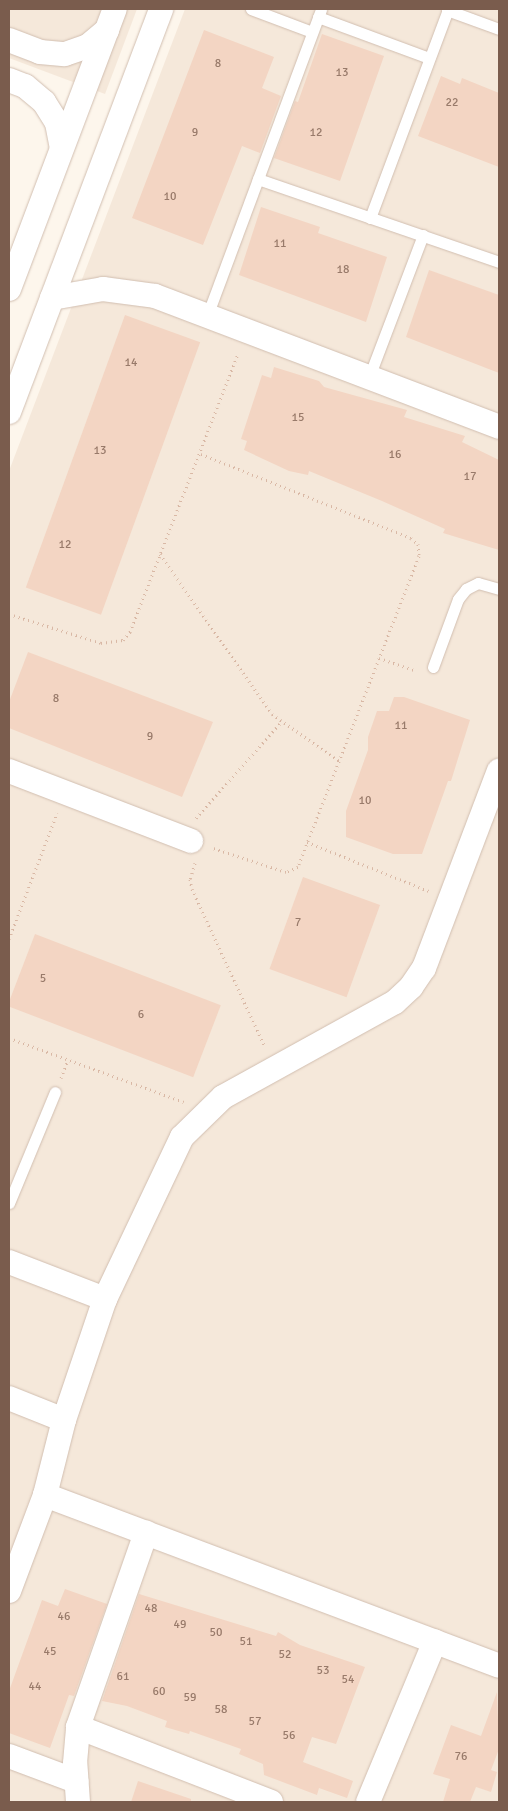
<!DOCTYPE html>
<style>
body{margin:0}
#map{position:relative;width:508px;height:1811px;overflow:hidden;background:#fdf6ec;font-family:Signika,sans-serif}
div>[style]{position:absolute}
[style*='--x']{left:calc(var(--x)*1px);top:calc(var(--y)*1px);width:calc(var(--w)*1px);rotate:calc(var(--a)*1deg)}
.residential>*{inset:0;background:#f5e8da}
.building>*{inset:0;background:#f3d5c3;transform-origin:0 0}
.path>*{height:3px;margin-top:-1.5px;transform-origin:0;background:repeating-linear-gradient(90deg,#d9b8a5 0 1px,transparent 0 5px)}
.roads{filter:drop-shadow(0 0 1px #d1beb0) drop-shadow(0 0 1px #d1beb0)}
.service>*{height:11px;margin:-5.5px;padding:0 5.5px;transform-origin:5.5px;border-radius:5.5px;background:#fff}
.minor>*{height:24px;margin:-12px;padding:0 12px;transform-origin:12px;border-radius:12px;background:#fff}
span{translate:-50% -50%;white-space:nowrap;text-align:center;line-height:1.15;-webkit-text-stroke:4.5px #fffaf3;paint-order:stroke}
.number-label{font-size:12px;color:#987a6a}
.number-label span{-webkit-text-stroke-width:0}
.frame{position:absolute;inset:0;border:10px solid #7a5c4d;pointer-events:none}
</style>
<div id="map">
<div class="residential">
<i style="clip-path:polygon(9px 9px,137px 9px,105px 94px,9px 58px)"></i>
<i style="clip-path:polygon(185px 9px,499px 9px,499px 1802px,9px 1802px,9px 471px)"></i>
</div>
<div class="building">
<i style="clip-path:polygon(204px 30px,274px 57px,262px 88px,281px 96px,260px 153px,242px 146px,203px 245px,132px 218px)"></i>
<i style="clip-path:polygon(322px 34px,384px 56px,340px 181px,274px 158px,295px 101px,298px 102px)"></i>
<i style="clip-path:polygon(441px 76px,460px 84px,462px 78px,499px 93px,499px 167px,418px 136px)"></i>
<i style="clip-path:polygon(261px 207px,320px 227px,318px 233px,387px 257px,366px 322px,239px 275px)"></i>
<i style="clip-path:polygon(429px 270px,499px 295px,499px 373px,406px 337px)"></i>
<i style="left:125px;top:315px;width:80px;height:290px;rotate:20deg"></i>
<i style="clip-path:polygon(274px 367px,319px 381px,324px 387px,407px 410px,404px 417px,465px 436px,462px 442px,499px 460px,499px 550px,443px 533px,445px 529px,382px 501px,309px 471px,308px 475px,289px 471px,244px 450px,247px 441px,241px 439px,262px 375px,271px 378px)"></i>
<i style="clip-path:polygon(28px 652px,213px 722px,182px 797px,9px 728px,9px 702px)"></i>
<i style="clip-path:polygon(394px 697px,404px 697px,470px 720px,451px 781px,448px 781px,422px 854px,393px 854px,346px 837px,346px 811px,368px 750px,368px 737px,377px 711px,389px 711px)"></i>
<i style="left:303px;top:877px;width:82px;height:98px;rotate:20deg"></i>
<i style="left:35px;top:934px;width:199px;height:77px;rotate:21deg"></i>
<i style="clip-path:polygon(65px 1589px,107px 1604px,74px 1696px,69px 1695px,50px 1748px,9px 1733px,9px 1691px,42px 1600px,58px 1606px)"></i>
<i style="clip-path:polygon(139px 1594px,276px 1636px,278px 1632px,300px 1645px,365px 1667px,336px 1744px,312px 1737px,303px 1762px,353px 1781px,347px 1798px,319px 1788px,317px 1795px,264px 1775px,263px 1764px,239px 1754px,241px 1749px,190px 1731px,189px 1734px,165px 1727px,167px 1721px,127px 1706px,102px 1701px)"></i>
<i style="clip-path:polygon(497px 1692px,499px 1749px,491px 1770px,497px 1772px,491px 1792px,476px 1787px,470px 1802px,443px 1802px,450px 1779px,433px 1774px,451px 1725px,481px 1736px)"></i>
<i style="clip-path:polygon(138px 1781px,191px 1799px,191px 1802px,131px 1802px)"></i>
</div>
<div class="path">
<i style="--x:201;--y:454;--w:226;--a:21.8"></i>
<i style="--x:411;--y:538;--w:9;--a:41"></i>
<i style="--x:418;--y:544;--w:12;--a:85"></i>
<i style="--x:419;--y:556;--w:334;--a:111.3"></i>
<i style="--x:298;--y:867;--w:13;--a:157"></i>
<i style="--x:286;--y:872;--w:77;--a:-161.8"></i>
<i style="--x:160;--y:554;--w:195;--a:55"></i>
<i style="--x:272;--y:714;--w:82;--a:35"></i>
<i style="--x:9;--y:614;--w:96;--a:17.5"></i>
<i style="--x:101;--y:643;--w:22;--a:-8"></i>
<i style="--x:123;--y:640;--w:11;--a:-49"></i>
<i style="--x:130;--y:632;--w:299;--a:-68.8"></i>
<i style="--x:379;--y:658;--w:39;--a:19"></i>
<i style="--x:196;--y:818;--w:130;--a:-48.4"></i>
<i style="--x:307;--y:842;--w:131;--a:21.9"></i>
<i style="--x:195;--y:863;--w:17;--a:107"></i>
<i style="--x:190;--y:879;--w:10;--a:79"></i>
<i style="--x:192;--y:889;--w:174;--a:65.2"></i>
<i style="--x:9;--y:939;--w:135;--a:-69.1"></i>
<i style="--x:9;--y:1038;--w:186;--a:20.1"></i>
<i style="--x:61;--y:1078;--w:19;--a:-69"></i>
</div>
<div class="roads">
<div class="service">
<i style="--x:251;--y:9;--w:65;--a:20.7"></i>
<i style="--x:447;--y:10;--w:55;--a:20.1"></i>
<i style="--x:318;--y:17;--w:118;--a:20.3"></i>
<i style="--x:258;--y:179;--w:255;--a:19"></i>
<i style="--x:370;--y:218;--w:223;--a:-69.5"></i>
<i style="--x:207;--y:316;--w:327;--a:-69.6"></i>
<i style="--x:369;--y:377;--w:152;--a:-69.2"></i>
<i style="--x:433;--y:667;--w:72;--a:-69.8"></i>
<i style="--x:458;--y:599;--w:13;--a:-51"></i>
<i style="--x:466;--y:589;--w:13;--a:-27"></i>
<i style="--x:478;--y:583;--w:22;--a:16"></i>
<i style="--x:9;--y:1203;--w:120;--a:-67.5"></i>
</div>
<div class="minor">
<i style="--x:9;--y:40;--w:33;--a:21"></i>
<i style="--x:40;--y:52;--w:25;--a:5"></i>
<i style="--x:65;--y:54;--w:24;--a:-19"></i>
<i style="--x:88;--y:46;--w:25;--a:-40"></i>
<i style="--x:9;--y:80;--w:17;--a:21"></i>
<i style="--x:25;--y:86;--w:25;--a:40"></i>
<i style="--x:44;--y:102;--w:25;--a:58"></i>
<i style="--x:57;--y:123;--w:25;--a:79"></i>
<i style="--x:9;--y:289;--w:299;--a:-69.3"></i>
<i style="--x:52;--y:298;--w:52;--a:-10"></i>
<i style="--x:103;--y:289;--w:52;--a:7.7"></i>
<i style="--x:155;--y:296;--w:368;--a:20.8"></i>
<i style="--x:9;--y:412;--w:431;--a:-69.3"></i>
<i style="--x:9;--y:771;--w:195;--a:21"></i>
<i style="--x:9;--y:1262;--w:103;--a:21.1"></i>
<i style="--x:9;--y:1398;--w:59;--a:21.8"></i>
<i style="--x:45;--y:1495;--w:485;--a:20.6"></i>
<i style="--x:9;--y:1591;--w:103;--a:-69.4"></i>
<i style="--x:45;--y:1495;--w:77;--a:-75.8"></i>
<i style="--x:64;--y:1420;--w:128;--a:-71.3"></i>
<i style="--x:105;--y:1299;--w:179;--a:-64.6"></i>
<i style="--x:182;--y:1137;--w:57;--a:-44.3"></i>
<i style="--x:223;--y:1097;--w:196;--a:-28.9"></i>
<i style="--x:395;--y:1002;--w:22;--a:-43"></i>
<i style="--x:411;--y:987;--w:23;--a:-56"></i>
<i style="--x:424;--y:968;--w:211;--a:-69.2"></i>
<i style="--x:78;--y:1727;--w:207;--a:21.2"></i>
<i style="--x:9;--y:1756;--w:72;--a:20.5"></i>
<i style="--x:78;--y:1802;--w:39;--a:-94"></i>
<i style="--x:75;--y:1763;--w:36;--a:-85"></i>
<i style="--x:78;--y:1727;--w:206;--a:-70.7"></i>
<i style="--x:368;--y:1802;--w:174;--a:-67.4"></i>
</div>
</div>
<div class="number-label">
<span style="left:218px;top:64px">8</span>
<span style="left:342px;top:73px">13</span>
<span style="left:452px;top:103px">22</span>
<span style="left:195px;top:133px">9</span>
<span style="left:316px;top:133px">12</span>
<span style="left:170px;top:197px">10</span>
<span style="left:280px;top:244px">11</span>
<span style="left:343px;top:270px">18</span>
<span style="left:131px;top:363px">14</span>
<span style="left:298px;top:418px">15</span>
<span style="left:100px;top:451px">13</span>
<span style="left:395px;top:455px">16</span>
<span style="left:470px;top:477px">17</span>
<span style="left:65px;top:545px">12</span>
<span style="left:56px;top:699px">8</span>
<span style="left:401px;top:726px">11</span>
<span style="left:150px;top:737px">9</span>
<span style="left:365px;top:801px">10</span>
<span style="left:298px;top:923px">7</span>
<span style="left:43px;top:979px">5</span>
<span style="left:141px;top:1015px">6</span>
<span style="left:151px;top:1609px">48</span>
<span style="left:64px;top:1617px">46</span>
<span style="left:180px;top:1625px">49</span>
<span style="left:216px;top:1633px">50</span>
<span style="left:246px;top:1642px">51</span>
<span style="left:50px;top:1652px">45</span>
<span style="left:285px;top:1655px">52</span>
<span style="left:323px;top:1671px">53</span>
<span style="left:123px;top:1677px">61</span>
<span style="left:348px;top:1680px">54</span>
<span style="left:35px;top:1687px">44</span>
<span style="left:159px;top:1692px">60</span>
<span style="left:190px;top:1698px">59</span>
<span style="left:221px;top:1710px">58</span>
<span style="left:255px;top:1722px">57</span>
<span style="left:289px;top:1736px">56</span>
<span style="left:461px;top:1757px">76</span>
</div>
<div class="frame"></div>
</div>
